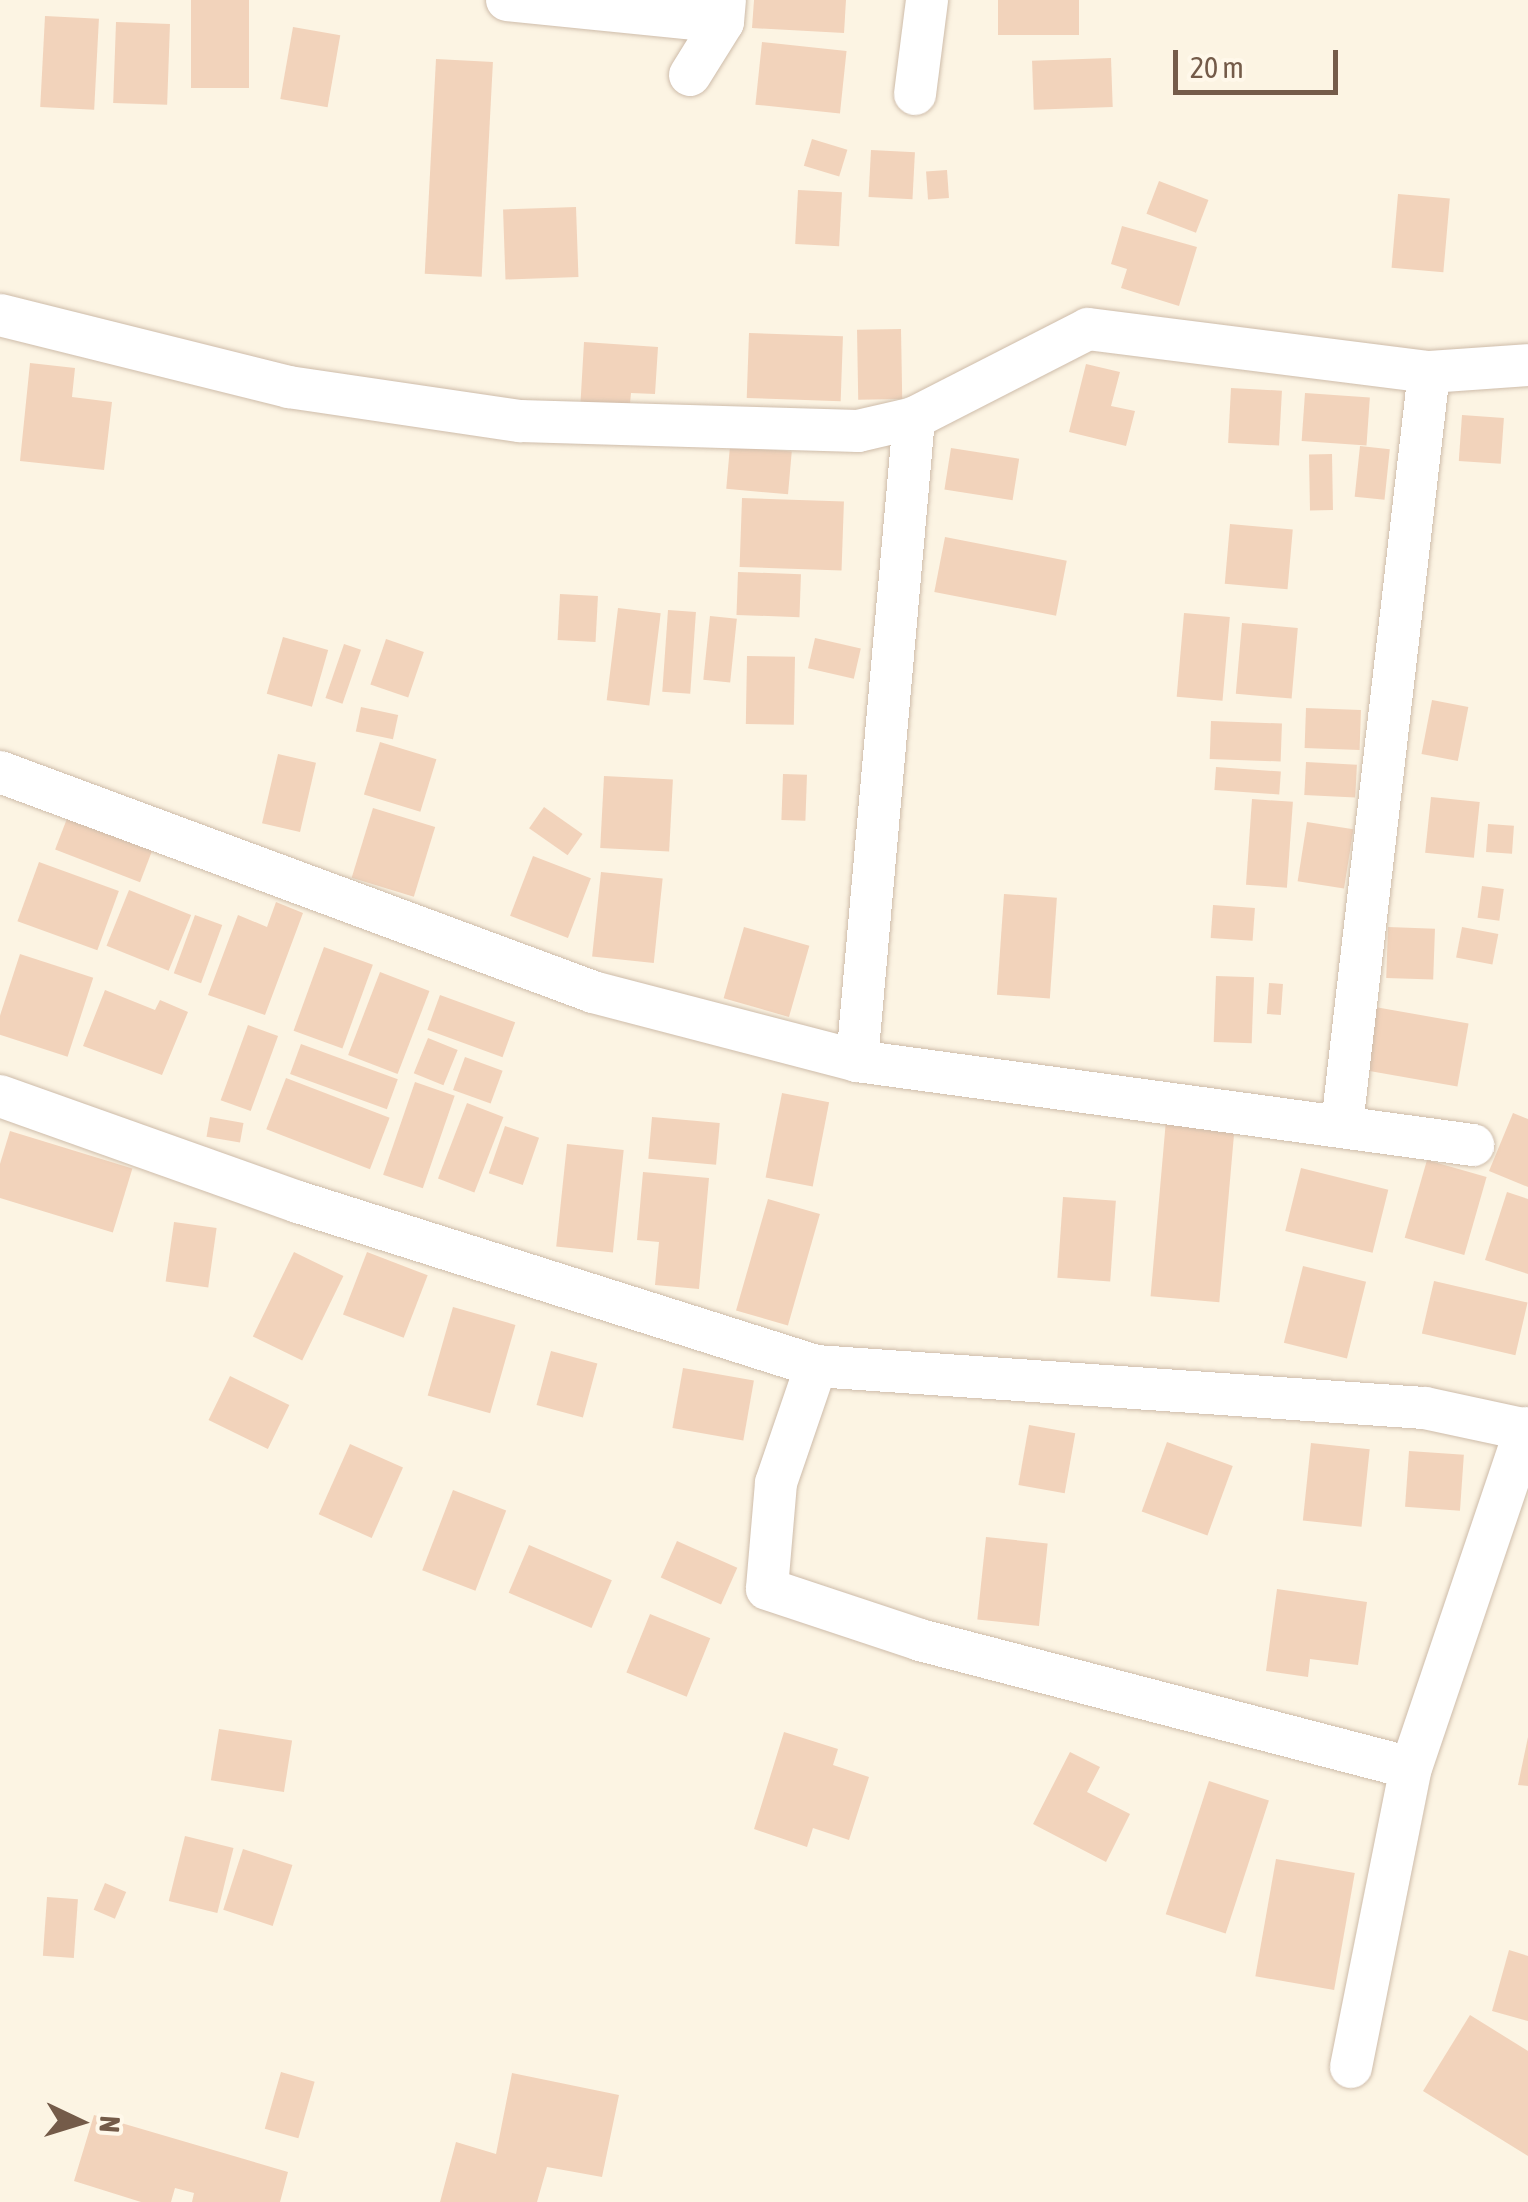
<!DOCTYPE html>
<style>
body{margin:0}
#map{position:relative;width:1528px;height:2202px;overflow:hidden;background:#fcf4e3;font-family:"Asap Condensed",sans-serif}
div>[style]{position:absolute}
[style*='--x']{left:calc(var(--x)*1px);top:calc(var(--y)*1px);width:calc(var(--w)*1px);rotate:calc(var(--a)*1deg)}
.building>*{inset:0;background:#f2d3bb;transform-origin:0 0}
.roads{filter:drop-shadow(0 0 2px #cebcaa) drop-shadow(0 0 2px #cebcaa)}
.minor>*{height:42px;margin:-21px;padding:0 21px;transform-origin:21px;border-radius:21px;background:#fff}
span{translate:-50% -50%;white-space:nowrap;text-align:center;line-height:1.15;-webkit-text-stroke:9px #fff8ea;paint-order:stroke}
.north{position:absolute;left:30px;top:2072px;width:100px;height:100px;-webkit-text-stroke:8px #fff8ea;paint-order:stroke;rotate:94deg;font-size:28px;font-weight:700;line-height:40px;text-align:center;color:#745b49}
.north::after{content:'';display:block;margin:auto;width:35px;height:45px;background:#745b49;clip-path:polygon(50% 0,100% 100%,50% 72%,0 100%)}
.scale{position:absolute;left:1173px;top:50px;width:165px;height:45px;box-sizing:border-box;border:5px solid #745b49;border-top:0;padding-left:12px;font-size:30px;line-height:35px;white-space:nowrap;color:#745b49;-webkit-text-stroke:8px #fff8ea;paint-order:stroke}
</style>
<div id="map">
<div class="building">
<i style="left:191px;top:0;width:58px;height:88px"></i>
<i style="clip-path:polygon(754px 0,846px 0,844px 33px,752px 28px)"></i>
<i style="left:998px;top:0;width:81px;height:35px"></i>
<i style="left:45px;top:16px;width:54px;height:91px;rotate:3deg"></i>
<i style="left:116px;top:22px;width:54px;height:81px;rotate:2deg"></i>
<i style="left:293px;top:27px;width:48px;height:73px;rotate:10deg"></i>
<i style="left:762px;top:42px;width:85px;height:63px;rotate:6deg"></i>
<i style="left:1111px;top:58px;width:49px;height:79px;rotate:88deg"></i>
<i style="left:436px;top:59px;width:57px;height:215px;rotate:3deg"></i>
<i style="left:812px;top:139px;width:37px;height:28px;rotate:17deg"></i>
<i style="left:871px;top:150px;width:44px;height:47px;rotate:3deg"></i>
<i style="left:947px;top:170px;width:28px;height:21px;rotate:86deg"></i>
<i style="left:1159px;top:181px;width:53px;height:35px;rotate:21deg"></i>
<i style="left:798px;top:190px;width:44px;height:54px;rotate:3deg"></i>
<i style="left:1398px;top:194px;width:52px;height:74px;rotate:5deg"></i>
<i style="left:576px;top:207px;width:70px;height:73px;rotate:88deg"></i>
<i style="clip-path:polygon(1122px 226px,1197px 247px,1179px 306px,1121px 288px,1127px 269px,1111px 264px)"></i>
<i style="left:901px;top:329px;width:70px;height:44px;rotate:89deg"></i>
<i style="left:749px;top:333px;width:94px;height:65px;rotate:2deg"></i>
<i style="clip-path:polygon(584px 342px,658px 347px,655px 394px,631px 393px,629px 414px,580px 411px)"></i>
<i style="clip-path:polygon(30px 363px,75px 368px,72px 397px,112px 402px,104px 470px,20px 461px)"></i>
<i style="clip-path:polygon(1086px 364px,1120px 372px,1111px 406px,1135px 411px,1126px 446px,1069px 432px)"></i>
<i style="left:1231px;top:388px;width:51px;height:55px;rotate:3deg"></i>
<i style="left:1305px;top:393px;width:65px;height:48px;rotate:4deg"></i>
<i style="left:1462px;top:415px;width:42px;height:46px;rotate:4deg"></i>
<i style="left:730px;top:446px;width:62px;height:43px;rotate:5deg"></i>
<i style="left:1360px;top:446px;width:30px;height:51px;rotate:6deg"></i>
<i style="left:951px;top:448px;width:69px;height:42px;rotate:9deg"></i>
<i style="left:1332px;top:454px;width:56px;height:23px;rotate:89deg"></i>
<i style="left:742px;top:498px;width:102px;height:69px;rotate:2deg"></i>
<i style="left:1230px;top:524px;width:63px;height:60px;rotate:5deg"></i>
<i style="left:945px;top:537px;width:124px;height:56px;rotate:11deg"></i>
<i style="left:738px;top:572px;width:63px;height:43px;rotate:2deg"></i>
<i style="left:560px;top:594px;width:38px;height:46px;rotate:3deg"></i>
<i style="left:618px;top:608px;width:43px;height:93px;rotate:7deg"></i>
<i style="left:668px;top:610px;width:28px;height:82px;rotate:4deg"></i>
<i style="left:1184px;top:613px;width:46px;height:84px;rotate:5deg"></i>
<i style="left:710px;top:616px;width:27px;height:64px;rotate:6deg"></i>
<i style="left:1242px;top:623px;width:56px;height:71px;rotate:5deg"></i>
<i style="left:283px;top:637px;width:47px;height:59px;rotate:16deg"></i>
<i style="left:815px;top:638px;width:47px;height:31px;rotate:13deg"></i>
<i style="left:386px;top:639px;width:40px;height:48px;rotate:19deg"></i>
<i style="left:344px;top:644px;width:18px;height:57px;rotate:19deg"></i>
<i style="left:747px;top:656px;width:48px;height:68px;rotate:1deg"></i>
<i style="left:1432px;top:700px;width:37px;height:55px;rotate:11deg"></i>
<i style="left:361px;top:707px;width:38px;height:25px;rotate:12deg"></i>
<i style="left:1306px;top:708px;width:55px;height:40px;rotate:2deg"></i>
<i style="left:1211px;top:721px;width:71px;height:38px;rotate:2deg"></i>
<i style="left:380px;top:742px;width:59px;height:55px;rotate:17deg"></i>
<i style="left:278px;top:754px;width:39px;height:71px;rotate:13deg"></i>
<i style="left:1306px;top:762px;width:51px;height:33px;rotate:3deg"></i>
<i style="left:1216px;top:767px;width:65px;height:23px;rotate:4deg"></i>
<i style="left:783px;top:774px;width:24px;height:46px;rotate:2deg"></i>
<i style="left:604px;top:776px;width:69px;height:72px;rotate:3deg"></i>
<i style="left:1431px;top:797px;width:49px;height:56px;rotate:6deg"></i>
<i style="left:1252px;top:799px;width:41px;height:86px;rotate:4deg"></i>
<i style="left:544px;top:807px;width:47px;height:26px;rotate:35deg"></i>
<i style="left:373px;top:808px;width:65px;height:73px;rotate:17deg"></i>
<i style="left:68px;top:816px;width:91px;height:36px;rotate:21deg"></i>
<i style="left:1307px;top:822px;width:47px;height:60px;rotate:9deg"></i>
<i style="left:1488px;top:824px;width:26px;height:28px;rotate:4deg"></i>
<i style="left:533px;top:856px;width:62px;height:64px;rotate:21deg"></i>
<i style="left:39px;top:862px;width:85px;height:63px;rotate:20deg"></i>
<i style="left:601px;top:872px;width:62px;height:85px;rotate:6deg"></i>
<i style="left:1482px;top:886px;width:22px;height:32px;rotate:8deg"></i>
<i style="left:129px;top:890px;width:67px;height:60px;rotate:22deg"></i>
<i style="left:1004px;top:894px;width:53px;height:101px;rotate:4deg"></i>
<i style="clip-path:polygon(276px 902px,303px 913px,265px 1015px,208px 995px,238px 915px,267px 927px)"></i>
<i style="left:1213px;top:905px;width:42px;height:33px;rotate:4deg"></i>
<i style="left:195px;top:915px;width:29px;height:62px;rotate:20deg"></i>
<i style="left:744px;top:927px;width:68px;height:74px;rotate:16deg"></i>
<i style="left:1388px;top:927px;width:47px;height:51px;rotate:2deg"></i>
<i style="left:1462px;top:927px;width:37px;height:31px;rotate:11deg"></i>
<i style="left:324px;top:947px;width:52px;height:89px;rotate:20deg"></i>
<i style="left:20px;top:954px;width:77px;height:83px;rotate:18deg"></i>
<i style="left:380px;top:972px;width:53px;height:89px;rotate:21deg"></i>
<i style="left:1216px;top:976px;width:38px;height:66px;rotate:2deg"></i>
<i style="left:1269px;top:983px;width:14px;height:31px;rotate:4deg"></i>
<i style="clip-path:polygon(105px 990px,155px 1010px,160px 1000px,188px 1012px,162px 1075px,83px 1046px)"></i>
<i style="left:440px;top:995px;width:80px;height:37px;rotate:20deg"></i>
<i style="left:1375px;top:1007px;width:95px;height:64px;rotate:10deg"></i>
<i style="left:248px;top:1025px;width:32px;height:80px;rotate:20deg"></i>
<i style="left:428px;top:1038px;width:32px;height:38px;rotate:22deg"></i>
<i style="left:301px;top:1044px;width:103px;height:32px;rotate:20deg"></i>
<i style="left:465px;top:1057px;width:40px;height:35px;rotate:20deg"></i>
<i style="left:286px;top:1078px;width:111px;height:55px;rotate:21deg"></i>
<i style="left:415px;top:1082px;width:42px;height:98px;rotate:19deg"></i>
<i style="left:782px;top:1093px;width:48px;height:86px;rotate:11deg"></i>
<i style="left:467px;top:1103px;width:39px;height:81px;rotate:21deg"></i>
<i style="clip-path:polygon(1513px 1113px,1528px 1119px,1528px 1187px,1489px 1171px)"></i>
<i style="left:210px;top:1117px;width:34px;height:20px;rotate:10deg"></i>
<i style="left:652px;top:1117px;width:68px;height:42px;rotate:5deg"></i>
<i style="left:1166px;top:1120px;width:69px;height:177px;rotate:5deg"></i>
<i style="left:505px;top:1126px;width:36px;height:50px;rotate:19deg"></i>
<i style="left:10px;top:1131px;width:128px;height:67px;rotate:17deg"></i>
<i style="left:567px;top:1144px;width:57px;height:103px;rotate:6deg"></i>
<i style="left:1427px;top:1160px;width:62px;height:81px;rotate:16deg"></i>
<i style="left:1301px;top:1168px;width:90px;height:65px;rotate:14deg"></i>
<i style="clip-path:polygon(643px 1172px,709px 1178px,699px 1289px,655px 1285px,659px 1242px,637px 1240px)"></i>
<i style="clip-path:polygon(1507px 1192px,1528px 1199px,1528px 1274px,1485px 1260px)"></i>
<i style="left:1063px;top:1197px;width:53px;height:81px;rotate:4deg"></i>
<i style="left:768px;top:1199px;width:54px;height:116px;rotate:16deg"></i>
<i style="left:174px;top:1222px;width:43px;height:60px;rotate:8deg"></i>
<i style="left:294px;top:1252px;width:55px;height:94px;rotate:26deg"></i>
<i style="left:367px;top:1252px;width:65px;height:67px;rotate:21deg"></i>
<i style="left:1303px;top:1266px;width:65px;height:79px;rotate:14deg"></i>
<i style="left:1434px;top:1281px;width:96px;height:54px;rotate:13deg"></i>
<i style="left:453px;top:1307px;width:65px;height:92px;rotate:16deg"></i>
<i style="left:551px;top:1351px;width:48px;height:56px;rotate:15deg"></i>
<i style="left:683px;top:1368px;width:72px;height:61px;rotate:10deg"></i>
<i style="left:230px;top:1376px;width:66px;height:49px;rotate:26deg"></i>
<i style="left:1029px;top:1425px;width:47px;height:61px;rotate:10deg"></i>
<i style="left:1167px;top:1442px;width:70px;height:74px;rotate:20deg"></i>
<i style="left:1311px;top:1443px;width:59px;height:78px;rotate:6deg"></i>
<i style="left:350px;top:1444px;width:58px;height:77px;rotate:24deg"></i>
<i style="left:1409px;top:1451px;width:55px;height:56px;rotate:4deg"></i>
<i style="left:453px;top:1490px;width:57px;height:86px;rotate:21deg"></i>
<i style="left:986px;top:1537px;width:62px;height:83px;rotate:6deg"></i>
<i style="left:677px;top:1541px;width:66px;height:40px;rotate:24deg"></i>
<i style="left:529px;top:1545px;width:90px;height:52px;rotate:23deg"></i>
<i style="clip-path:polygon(1277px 1589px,1367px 1602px,1358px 1665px,1310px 1659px,1308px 1677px,1266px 1671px)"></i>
<i style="left:650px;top:1614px;width:65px;height:63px;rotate:22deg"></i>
<i style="left:219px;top:1729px;width:74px;height:52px;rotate:9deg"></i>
<i style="clip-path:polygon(784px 1732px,838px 1749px,833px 1765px,869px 1777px,849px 1840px,813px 1828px,807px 1847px,754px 1829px)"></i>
<i style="clip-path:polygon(1528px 1737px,1528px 1786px,1518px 1785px)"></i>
<i style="clip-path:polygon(1070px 1752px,1100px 1767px,1087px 1792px,1130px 1814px,1106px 1862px,1033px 1824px)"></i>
<i style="left:1209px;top:1781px;width:63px;height:140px;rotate:18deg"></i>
<i style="left:185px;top:1836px;width:50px;height:67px;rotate:14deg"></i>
<i style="left:243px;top:1849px;width:52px;height:64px;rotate:18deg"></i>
<i style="left:1276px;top:1859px;width:80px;height:119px;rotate:10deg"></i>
<i style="left:105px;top:1883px;width:23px;height:29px;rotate:23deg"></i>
<i style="left:47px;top:1897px;width:31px;height:59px;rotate:4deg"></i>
<i style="clip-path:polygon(1509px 1950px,1528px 1956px,1528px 2021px,1492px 2011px)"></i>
<i style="clip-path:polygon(1470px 2015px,1528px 2051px,1528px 2156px,1423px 2091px)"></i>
<i style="left:281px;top:2072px;width:35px;height:59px;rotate:16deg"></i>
<i style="clip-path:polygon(512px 2073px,619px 2095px,602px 2177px,547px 2167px,537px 2202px,440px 2202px,456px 2142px,496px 2154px)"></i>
<i style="clip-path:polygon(94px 2115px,288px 2172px,280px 2202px,192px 2202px,194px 2193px,175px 2188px,171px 2202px,141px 2202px,74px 2181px)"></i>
</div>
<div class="roads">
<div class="minor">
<i style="--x:507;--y:0;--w:217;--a:5.8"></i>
<i style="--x:690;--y:75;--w:62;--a:-58.1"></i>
<i style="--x:723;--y:22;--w:22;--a:-85"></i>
<i style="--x:915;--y:94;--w:95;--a:-82.7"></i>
<i style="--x:0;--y:315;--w:298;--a:14"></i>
<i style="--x:289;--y:387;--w:233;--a:8.4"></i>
<i style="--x:520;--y:421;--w:338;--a:1.7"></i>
<i style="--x:858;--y:431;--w:57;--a:-13.1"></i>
<i style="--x:914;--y:418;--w:195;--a:-27.1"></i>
<i style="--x:1088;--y:329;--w:344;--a:7.2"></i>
<i style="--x:0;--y:772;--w:632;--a:20.35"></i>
<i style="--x:593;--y:992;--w:273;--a:14.6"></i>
<i style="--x:857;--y:1061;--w:622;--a:7.77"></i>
<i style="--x:857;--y:1061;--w:646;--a:-84.93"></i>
<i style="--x:0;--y:1096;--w:316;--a:19.6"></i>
<i style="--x:298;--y:1202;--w:543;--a:17.57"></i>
<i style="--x:816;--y:1366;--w:610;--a:3.95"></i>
<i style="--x:1425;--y:1408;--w:105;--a:12.1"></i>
<i style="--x:1342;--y:1125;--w:758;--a:-83.41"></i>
<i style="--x:1429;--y:372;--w:99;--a:-4"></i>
<i style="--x:816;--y:1366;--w:124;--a:108.9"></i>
<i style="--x:776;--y:1483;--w:106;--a:94.9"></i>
<i style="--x:767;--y:1589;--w:161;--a:18.4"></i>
<i style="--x:920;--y:1640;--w:507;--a:14.61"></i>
<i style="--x:1351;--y:2067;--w:305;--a:-78.7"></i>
<i style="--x:1411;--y:1768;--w:359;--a:-71.3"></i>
</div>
</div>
<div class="north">N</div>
<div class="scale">20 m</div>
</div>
